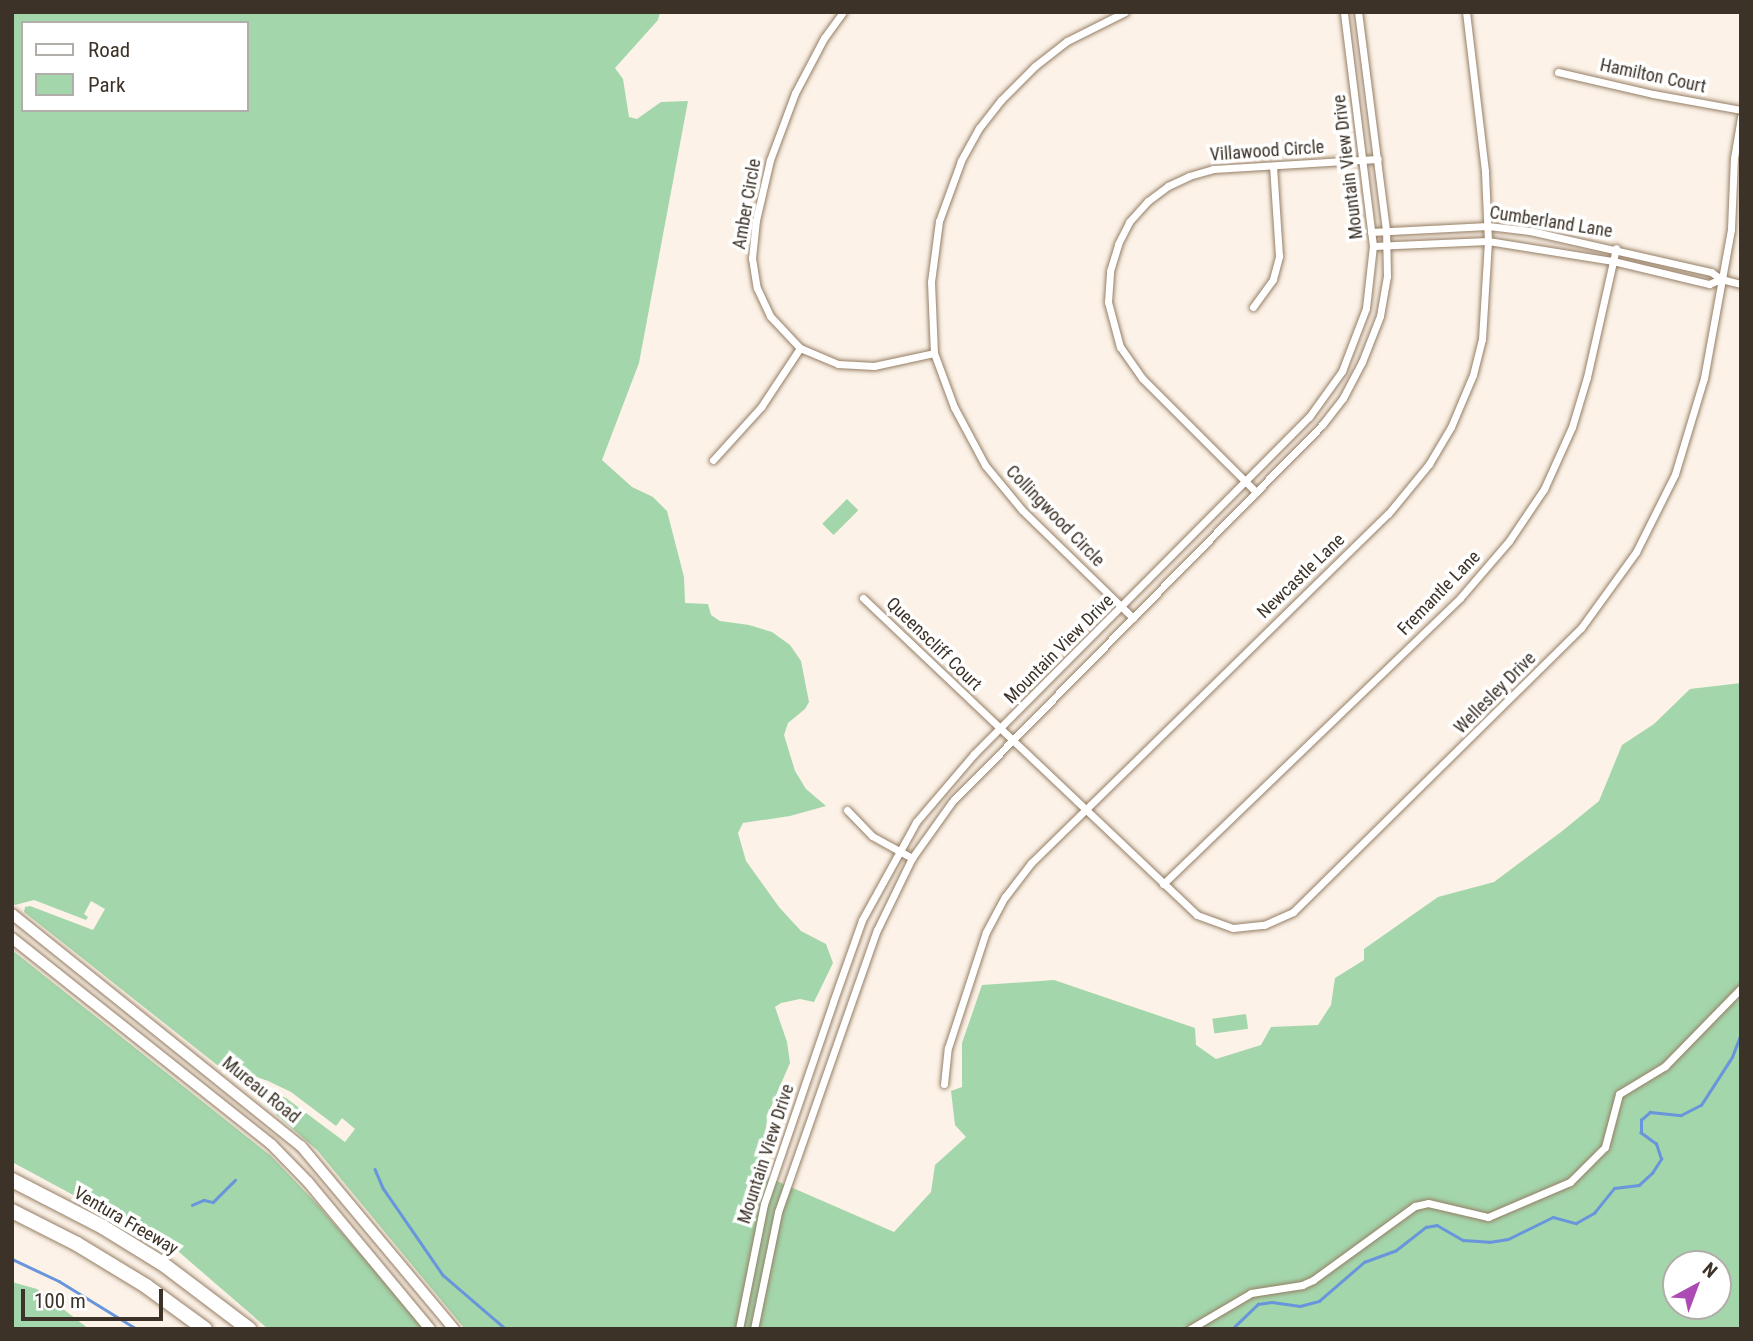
<!DOCTYPE html>
<style>
body{margin:0}
#map{position:relative;width:1753px;height:1341px;overflow:hidden;background:#fcf2e7;font-family:"Roboto Condensed",sans-serif}
div>[style]{position:absolute}
[style*='--x']{left:calc(var(--x)*1px);top:calc(var(--y)*1px);width:calc(var(--w)*1px);rotate:calc(var(--a)*1deg)}
.green>*{inset:0;background:#a4d6ab;transform-origin:0 0}
.stream>*{height:2.5px;margin:-1.25px;padding:0 1.25px;transform-origin:1.25px;border-radius:1.25px;background:#6895db}
.roads{filter:drop-shadow(0 0 2px #957e65) drop-shadow(0 0 2px #957e65)}
.minor>*{height:7px;margin:-3.5px;padding:0 3.5px;transform-origin:3.5px;border-radius:3.5px;background:#fff}
.secondary>*{height:10px;margin:-5px;padding:0 5px;transform-origin:5px;border-radius:5px;background:#fff}
.motorway>*{height:14px;margin:-7px;padding:0 7px;transform-origin:7px;border-radius:7px;background:#fff}
span{translate:-50% -50%;white-space:nowrap;text-align:center;line-height:1.15;-webkit-text-stroke:7px #fff;paint-order:stroke}
.street-label{font-size:18px;color:#3c3227}
.frame{position:absolute;inset:0;border:14px solid #3c3227;pointer-events:none}
.legend{position:absolute;left:21px;top:21px;width:228px;height:91px;box-sizing:border-box;background:#fff;border:2px solid #b1ada9;margin:0;padding:9px 12px;list-style:none;font-size:21px;color:#3c3227}
.legend li{display:flex;align-items:center;gap:14px;height:35px}
.legend b{width:35px;border:2px solid #b1ada9}
.north{position:absolute;left:1662px;top:1250px;width:70px;height:70px;box-sizing:border-box;background:#fff;border:2px solid #b1ada9;border-radius:50%;rotate:41deg;font-size:19px;font-weight:700;line-height:28px;text-align:center;color:#3c3227}
.north::after{content:'';display:block;margin:auto;width:24px;height:32px;background:#ac4bb3;clip-path:polygon(50% 0,100% 100%,50% 72%,0 100%)}
.scale{position:absolute;left:21px;top:1289px;width:142px;height:32px;box-sizing:border-box;border:4px solid #3c3227;border-top:0;padding-left:9px;font-size:21px;line-height:24px;white-space:nowrap;color:#3c3227;-webkit-text-stroke:5px #fff;paint-order:stroke}
</style>
<div id="map">
<div class="green">
<i style="clip-path:polygon(evenodd,12px 12px,660px 12px,658px 20px,615px 68px,623px 79px,629px 117px,637px 119px,661px 102px,688px 101px,639px 363px,602px 460px,632px 487px,653px 497px,667px 511px,684px 577px,685px 603px,708px 604px,711px 615px,720px 621px,749px 625px,772px 632px,790px 645px,801px 661px,809px 702px,805px 709px,788px 723px,784px 735px,795px 771px,806px 789px,826px 806px,790px 816px,743px 823px,738px 833px,746px 861px,779px 907px,801px 931px,826px 944px,833px 963px,814px 1002px,800px 999px,781px 1003px,775px 1007px,787px 1042px,790px 1063px,767px 1116px,763px 1175px,894px 1232px,931px 1192px,935px 1165px,966px 1137px,955px 1125px,951px 1091px,962px 1087px,962px 1043px,982px 985px,1054px 980px,1195px 1028px,1196px 1045px,1216px 1059px,1261px 1045px,1271px 1027px,1318px 1025px,1331px 1005px,1335px 978px,1364px 960px,1364px 949px,1438px 897px,1494px 882px,1561px 832px,1599px 801px,1622px 745px,1654px 724px,1690px 689px,1741px 683px,1741px 1329px,465px 1329px,317px 1150px,242px 1085px,241px 1081px,255px 1083px,286px 1098px,345px 1142px,355px 1129px,342px 1118px,336px 1126px,291px 1092px,268px 1081px,248px 1074px,231px 1076px,24px 912px,25px 907px,30px 906px,93px 930px,105px 909px,91px 901px,84px 914px,88px 917px,86px 920px,34px 900px,15px 905px,12px 902px,12px 12px,23px 23px,247px 23px,247px 110px,23px 110px,23px 23px,12px 12px,1676px 1264px,1718px 1264px,1718px 1306px,1676px 1306px,1676px 1264px)"></i>
<i style="left:847px;top:499px;width:16px;height:35px;rotate:45deg"></i>
<i style="clip-path:polygon(12px 950px,271px 1156px,317px 1204px,426px 1329px,268px 1329px,179px 1252px,12px 1162px)"></i>
<i style="left:1246px;top:1014px;width:15px;height:34px;rotate:82deg"></i>
<i style="clip-path:polygon(12px 1282px,37px 1289px,89px 1329px,12px 1329px)"></i>
</div>
<div class="stream">
<i style="--x:375;--y:1169;--w:21;--a:67"></i>
<i style="--x:383;--y:1188;--w:106;--a:55.4"></i>
<i style="--x:443;--y:1275;--w:83;--a:40.6"></i>
<i style="--x:192;--y:1205;--w:13;--a:-23"></i>
<i style="--x:204;--y:1200;--w:9;--a:13"></i>
<i style="--x:213;--y:1202;--w:31;--a:-45"></i>
<i style="--x:12;--y:1259;--w:52;--a:25.1"></i>
<i style="--x:59;--y:1281;--w:92;--a:31.6"></i>
<i style="--x:1232;--y:1329;--w:36;--a:-44"></i>
<i style="--x:1258;--y:1304;--w:14;--a:-8"></i>
<i style="--x:1272;--y:1302;--w:28;--a:8"></i>
<i style="--x:1300;--y:1306;--w:20;--a:-15"></i>
<i style="--x:1319;--y:1301;--w:60;--a:-40.9"></i>
<i style="--x:1364;--y:1262;--w:33;--a:-20"></i>
<i style="--x:1395;--y:1251;--w:39;--a:-38"></i>
<i style="--x:1426;--y:1227;--w:11;--a:-10"></i>
<i style="--x:1437;--y:1225;--w:30;--a:30"></i>
<i style="--x:1463;--y:1240;--w:26;--a:4"></i>
<i style="--x:1489;--y:1242;--w:19;--a:-9"></i>
<i style="--x:1508;--y:1239;--w:50;--a:-26.1"></i>
<i style="--x:1553;--y:1217;--w:24;--a:15"></i>
<i style="--x:1576;--y:1223;--w:21;--a:-29"></i>
<i style="--x:1594;--y:1213;--w:32;--a:-51"></i>
<i style="--x:1614;--y:1188;--w:25;--a:-7"></i>
<i style="--x:1639;--y:1185;--w:18;--a:-43"></i>
<i style="--x:1652;--y:1173;--w:17;--a:-57"></i>
<i style="--x:1661;--y:1159;--w:16;--a:-108"></i>
<i style="--x:1656;--y:1144;--w:19;--a:-144"></i>
<i style="--x:1641;--y:1133;--w:13;--a:-90"></i>
<i style="--x:1641;--y:1120;--w:12;--a:-42"></i>
<i style="--x:1650;--y:1112;--w:31;--a:6"></i>
<i style="--x:1681;--y:1115;--w:22;--a:-27"></i>
<i style="--x:1701;--y:1105;--w:57;--a:-57.1"></i>
<i style="--x:1732;--y:1057;--w:26;--a:-69"></i>
</div>
<div class="roads">
<div class="minor">
<i style="--x:843;--y:12;--w:32;--a:126"></i>
<i style="--x:824;--y:38;--w:62;--a:117.8"></i>
<i style="--x:795;--y:93;--w:72;--a:110.5"></i>
<i style="--x:770;--y:160;--w:62;--a:103.1"></i>
<i style="--x:756;--y:220;--w:38;--a:96"></i>
<i style="--x:752;--y:258;--w:30;--a:81"></i>
<i style="--x:757;--y:288;--w:31;--a:65"></i>
<i style="--x:770;--y:316;--w:44;--a:46.8"></i>
<i style="--x:800;--y:348;--w:41;--a:22.8"></i>
<i style="--x:838;--y:364;--w:36;--a:3"></i>
<i style="--x:874;--y:366;--w:61;--a:-12.2"></i>
<i style="--x:1125;--y:12;--w:65;--a:153.4"></i>
<i style="--x:1067;--y:41;--w:41;--a:142"></i>
<i style="--x:1035;--y:66;--w:48;--a:135"></i>
<i style="--x:1001;--y:100;--w:36;--a:128"></i>
<i style="--x:979;--y:128;--w:38;--a:119"></i>
<i style="--x:961;--y:161;--w:64;--a:110.1"></i>
<i style="--x:939;--y:221;--w:62;--a:97.5"></i>
<i style="--x:931;--y:282;--w:71;--a:87.6"></i>
<i style="--x:934;--y:353;--w:58;--a:69.7"></i>
<i style="--x:954;--y:407;--w:66;--a:61.9"></i>
<i style="--x:985;--y:465;--w:58;--a:50.6"></i>
<i style="--x:1022;--y:510;--w:155;--a:44.2"></i>
<i style="--x:1558;--y:72;--w:98;--a:13"></i>
<i style="--x:1653;--y:94;--w:89;--a:10.3"></i>
<i style="--x:1371;--y:232;--w:117;--a:-2.9"></i>
<i style="--x:1488;--y:226;--w:42;--a:6.8"></i>
<i style="--x:1530;--y:231;--w:186;--a:12.8"></i>
<i style="--x:1711;--y:272;--w:12;--a:35"></i>
<i style="--x:1721;--y:279;--w:21;--a:14"></i>
<i style="--x:1373;--y:246;--w:115;--a:-2.5"></i>
<i style="--x:1488;--y:241;--w:127;--a:9.1"></i>
<i style="--x:1613;--y:261;--w:99;--a:13.5"></i>
<i style="--x:1709;--y:284;--w:13;--a:-23"></i>
<i style="--x:1253;--y:307;--w:34;--a:-54"></i>
<i style="--x:1273;--y:279;--w:24;--a:-75"></i>
<i style="--x:1279;--y:256;--w:90;--a:-93.8"></i>
<i style="--x:713;--y:460;--w:72;--a:-47.8"></i>
<i style="--x:761;--y:407;--w:71;--a:-56.5"></i>
<i style="--x:1256;--y:492;--w:161;--a:-135"></i>
<i style="--x:1142;--y:378;--w:38;--a:-125"></i>
<i style="--x:1120;--y:347;--w:47;--a:-104.9"></i>
<i style="--x:1108;--y:302;--w:31;--a:-86"></i>
<i style="--x:1110;--y:271;--w:28;--a:-73"></i>
<i style="--x:1118;--y:244;--w:25;--a:-63"></i>
<i style="--x:1129;--y:222;--w:28;--a:-48"></i>
<i style="--x:1148;--y:201;--w:25;--a:-37"></i>
<i style="--x:1168;--y:186;--w:23;--a:-25"></i>
<i style="--x:1189;--y:176;--w:25;--a:-16"></i>
<i style="--x:1213;--y:169;--w:165;--a:-3.5"></i>
<i style="--x:863;--y:598;--w:460;--a:43.5"></i>
<i style="--x:1197;--y:915;--w:38;--a:20"></i>
<i style="--x:1233;--y:928;--w:31;--a:-6"></i>
<i style="--x:1264;--y:925;--w:32;--a:-24"></i>
<i style="--x:1293;--y:912;--w:404;--a:-44.6"></i>
<i style="--x:1581;--y:628;--w:94;--a:-54.1"></i>
<i style="--x:1636;--y:552;--w:87;--a:-63.4"></i>
<i style="--x:1675;--y:474;--w:100;--a:-73.2"></i>
<i style="--x:1704;--y:378;--w:151;--a:-79.7"></i>
<i style="--x:1731;--y:229;--w:71;--a:-87.6"></i>
<i style="--x:1734;--y:158;--w:42;--a:-80.3"></i>
<i style="--x:847;--y:810;--w:36;--a:46"></i>
<i style="--x:872;--y:836;--w:46;--a:28.8"></i>
<i style="--x:1163;--y:884;--w:412;--a:-43.9"></i>
<i style="--x:1460;--y:598;--w:75;--a:-49.3"></i>
<i style="--x:1509;--y:541;--w:63;--a:-56.1"></i>
<i style="--x:1544;--y:489;--w:68;--a:-65.7"></i>
<i style="--x:1572;--y:427;--w:52;--a:-73.3"></i>
<i style="--x:1587;--y:377;--w:132;--a:-77.3"></i>
<i style="--x:944;--y:1084;--w:36;--a:-84"></i>
<i style="--x:948;--y:1048;--w:122;--a:-71.9"></i>
<i style="--x:986;--y:932;--w:40;--a:-62"></i>
<i style="--x:1005;--y:897;--w:43;--a:-52.6"></i>
<i style="--x:1031;--y:863;--w:499;--a:-44.4"></i>
<i style="--x:1388;--y:514;--w:65;--a:-50.6"></i>
<i style="--x:1429;--y:464;--w:43;--a:-59.3"></i>
<i style="--x:1451;--y:427;--w:56;--a:-67.1"></i>
<i style="--x:1473;--y:375;--w:37;--a:-76"></i>
<i style="--x:1482;--y:339;--w:98;--a:-86.5"></i>
<i style="--x:1488;--y:241;--w:70;--a:-92.5"></i>
<i style="--x:1485;--y:171;--w:160;--a:-96.8"></i>
<i style="--x:739;--y:1329;--w:127;--a:-78.7"></i>
<i style="--x:764;--y:1204;--w:213;--a:-71.1"></i>
<i style="--x:833;--y:1002;--w:87;--a:-70.5"></i>
<i style="--x:862;--y:920;--w:112;--a:-61.1"></i>
<i style="--x:916;--y:822;--w:89;--a:-49.5"></i>
<i style="--x:974;--y:754;--w:475;--a:-45.2"></i>
<i style="--x:1309;--y:417;--w:57;--a:-54.3"></i>
<i style="--x:1342;--y:371;--w:67;--a:-69.1"></i>
<i style="--x:1366;--y:308;--w:62;--a:-83.6"></i>
<i style="--x:1373;--y:246;--w:236;--a:-97.1"></i>
<i style="--x:754;--y:1329;--w:119;--a:-78.4"></i>
<i style="--x:778;--y:1212;--w:299;--a:-70.7"></i>
<i style="--x:877;--y:930;--w:80;--a:-64.1"></i>
<i style="--x:912;--y:858;--w:69;--a:-54.5"></i>
<i style="--x:952;--y:802;--w:528;--a:-45.54"></i>
<i style="--x:1322;--y:425;--w:34;--a:-52"></i>
<i style="--x:1343;--y:398;--w:41;--a:-62.2"></i>
<i style="--x:1362;--y:362;--w:49;--a:-68.6"></i>
<i style="--x:1380;--y:316;--w:41;--a:-80.1"></i>
<i style="--x:1387;--y:276;--w:46;--a:-91.2"></i>
<i style="--x:1386;--y:230;--w:220;--a:-97.3"></i>
<i style="--x:1190;--y:1329;--w:71;--a:-30.5"></i>
<i style="--x:1251;--y:1293;--w:52;--a:-8.9"></i>
<i style="--x:1302;--y:1285;--w:12;--a:-24"></i>
<i style="--x:1313;--y:1280;--w:126;--a:-36"></i>
<i style="--x:1415;--y:1206;--w:13;--a:-13"></i>
<i style="--x:1428;--y:1203;--w:62;--a:13.1"></i>
<i style="--x:1488;--y:1217;--w:89;--a:-23.1"></i>
<i style="--x:1570;--y:1182;--w:49;--a:-45"></i>
<i style="--x:1605;--y:1147;--w:55;--a:-75.2"></i>
<i style="--x:1619;--y:1094;--w:54;--a:-31.3"></i>
<i style="--x:1665;--y:1066;--w:109;--a:-45.7"></i>
</div>
<div class="secondary">
<i style="--x:12;--y:914;--w:371;--a:38.8"></i>
<i style="--x:301;--y:1146;--w:239;--a:50.1"></i>
<i style="--x:12;--y:938;--w:331;--a:38.5"></i>
<i style="--x:271;--y:1144;--w:53;--a:45.8"></i>
<i style="--x:308;--y:1182;--w:191;--a:50.3"></i>
</div>
<div class="motorway">
<i style="--x:12;--y:1180;--w:102;--a:27.3"></i>
<i style="--x:103;--y:1227;--w:70;--a:31.7"></i>
<i style="--x:163;--y:1264;--w:108;--a:37.1"></i>
<i style="--x:12;--y:1211;--w:73;--a:26.9"></i>
<i style="--x:77;--y:1244;--w:81;--a:31.3"></i>
<i style="--x:146;--y:1286;--w:73;--a:36.1"></i>
</div>
</div>
<div class="street-label">
<span style="left:1653px;top:76px;rotate:12deg">Hamilton Court</span>
<span style="left:1267px;top:151px;rotate:-4deg">Villawood Circle</span>
<span style="left:1348px;top:167px;rotate:-97deg">Mountain View Drive</span>
<span style="left:747px;top:204px;rotate:-80deg">Amber Circle</span>
<span style="left:1551px;top:222px;rotate:9deg">Cumberland Lane</span>
<span style="left:1055px;top:516px;rotate:46deg">Collingwood Circle</span>
<span style="left:1301px;top:576px;rotate:-44deg">Newcastle Lane</span>
<span style="left:1439px;top:593px;rotate:-46deg">Fremantle Lane</span>
<span style="left:934px;top:644px;rotate:44deg">Queenscliff Court</span>
<span style="left:1059px;top:649px;rotate:-45deg">Mountain View Drive</span>
<span style="left:1495px;top:693px;rotate:-45deg">Wellesley Drive</span>
<span style="left:261px;top:1090px;rotate:39deg">Mureau Road</span>
<span style="left:766px;top:1154px;rotate:-72deg">Mountain View Drive</span>
<span style="left:126px;top:1221px;rotate:30deg">Ventura Freeway</span>
</div>
<div class="frame"></div>
<ul class="legend">
<li><b style="height:9px;background:#fff"></b>Road</li>
<li><b style="height:19px;background:#a4d6ab"></b>Park</li>
</ul>
<div class="north">N</div>
<div class="scale">100 m</div>
</div>
